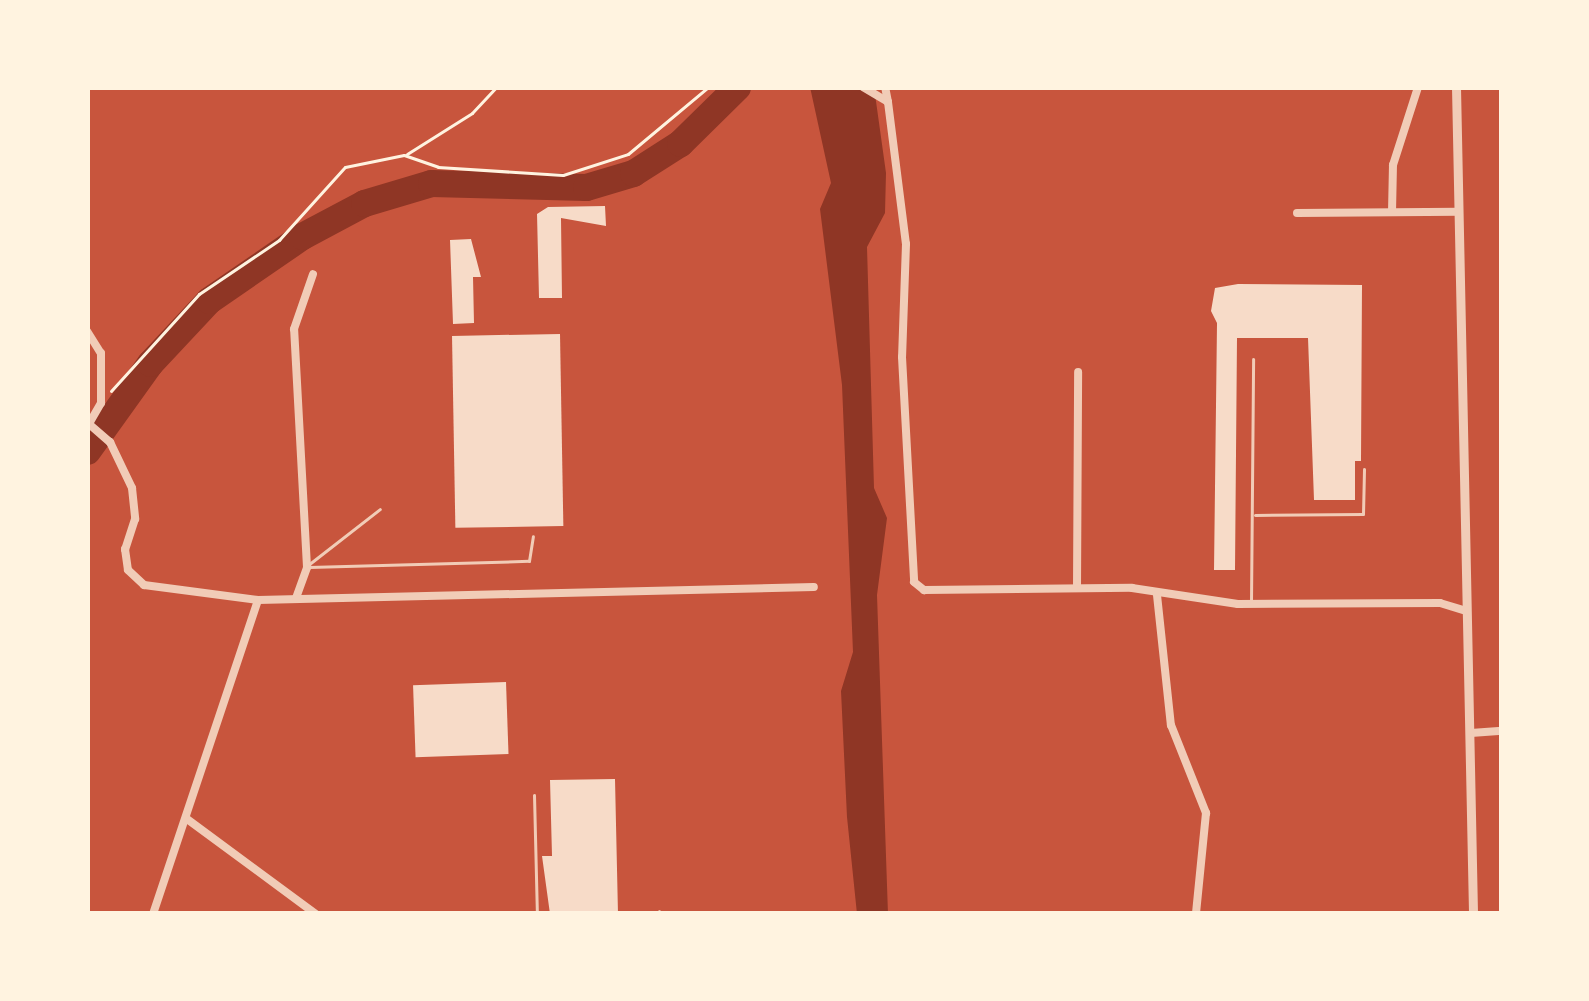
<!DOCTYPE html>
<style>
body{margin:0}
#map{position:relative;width:1589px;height:1001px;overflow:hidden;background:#c8553d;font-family:"Work Sans",sans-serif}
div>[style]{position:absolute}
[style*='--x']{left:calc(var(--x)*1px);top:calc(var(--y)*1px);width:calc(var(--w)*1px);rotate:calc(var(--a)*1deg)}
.water>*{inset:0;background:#8f3625}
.river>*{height:27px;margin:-13.5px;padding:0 13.5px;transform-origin:13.5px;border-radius:13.5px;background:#8f3625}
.building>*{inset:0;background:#f7dbc8;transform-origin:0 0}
.path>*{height:3px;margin:-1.5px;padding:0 1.5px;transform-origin:1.5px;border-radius:1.5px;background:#fff3e0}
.service>*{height:3px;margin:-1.5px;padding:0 1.5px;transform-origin:1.5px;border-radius:1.5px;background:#f1ccb7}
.minor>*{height:8px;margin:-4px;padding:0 4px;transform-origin:4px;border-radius:4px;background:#f1ccb7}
.tertiary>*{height:9px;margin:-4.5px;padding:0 4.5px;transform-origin:4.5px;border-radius:4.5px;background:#f1ccb7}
span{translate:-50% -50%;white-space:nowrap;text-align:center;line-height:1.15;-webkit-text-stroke:12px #fff3e0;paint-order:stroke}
.frame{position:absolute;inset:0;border:90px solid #fff3e0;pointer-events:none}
</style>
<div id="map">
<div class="water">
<i style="clip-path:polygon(810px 87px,874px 87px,886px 173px,885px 213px,867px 247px,874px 488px,887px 518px,877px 595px,888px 914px,857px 914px,847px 817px,841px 691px,853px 652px,842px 385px,820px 209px,831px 183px)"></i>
</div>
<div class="river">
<i style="--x:87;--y:451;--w:108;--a:-54.4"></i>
<i style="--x:150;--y:363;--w:86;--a:-46.9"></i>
<i style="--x:209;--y:300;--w:113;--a:-34.5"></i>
<i style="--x:302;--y:236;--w:70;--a:-28"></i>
<i style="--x:364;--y:203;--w:70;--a:-16.6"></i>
<i style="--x:431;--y:183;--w:155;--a:1.5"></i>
<i style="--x:586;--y:187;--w:49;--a:-16.6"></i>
<i style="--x:633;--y:173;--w:56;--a:-32.6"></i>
<i style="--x:680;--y:143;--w:80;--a:-44.5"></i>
</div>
<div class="building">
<i style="clip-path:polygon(605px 206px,606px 226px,561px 218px,562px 298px,539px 298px,537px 214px,548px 207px)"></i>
<i style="clip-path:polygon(471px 239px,481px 277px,473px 277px,474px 323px,453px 324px,450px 240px)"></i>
<i style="clip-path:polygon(1238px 284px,1362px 285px,1361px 461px,1355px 461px,1355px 500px,1314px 500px,1308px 338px,1237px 338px,1235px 570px,1214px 570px,1217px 323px,1211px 311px,1215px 288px)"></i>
<i style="left:560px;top:334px;width:192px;height:108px;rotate:89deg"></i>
<i style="left:506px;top:682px;width:72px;height:93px;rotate:88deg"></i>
<i style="clip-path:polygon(615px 779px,618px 914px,550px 914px,542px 856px,552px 856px,550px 780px)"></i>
</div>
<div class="path">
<i style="--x:407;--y:154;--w:77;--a:-32.2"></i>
<i style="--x:472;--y:113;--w:35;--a:-47"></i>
<i style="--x:111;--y:391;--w:131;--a:-47.8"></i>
<i style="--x:199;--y:294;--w:97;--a:-34"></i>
<i style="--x:279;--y:240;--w:98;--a:-47.9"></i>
<i style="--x:345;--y:167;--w:60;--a:-11.5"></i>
<i style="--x:404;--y:155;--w:36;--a:19"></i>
<i style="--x:438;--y:167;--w:125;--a:3.7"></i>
<i style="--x:563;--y:175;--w:68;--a:-17.9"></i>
<i style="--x:628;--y:154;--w:104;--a:-39.9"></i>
</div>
<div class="service">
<i style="--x:1255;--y:515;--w:108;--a:-0.5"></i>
<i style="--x:1363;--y:514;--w:45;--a:-88.7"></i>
<i style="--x:308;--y:565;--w:91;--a:-37.9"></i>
<i style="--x:309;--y:567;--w:220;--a:-1.6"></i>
<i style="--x:529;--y:561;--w:25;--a:-81"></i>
<i style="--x:1251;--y:603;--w:244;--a:-89.5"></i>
<i style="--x:534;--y:795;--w:119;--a:88.6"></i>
<i style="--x:659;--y:911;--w:3;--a:90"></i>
</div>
<div class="minor">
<i style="--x:863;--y:87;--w:29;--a:31"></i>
<i style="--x:888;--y:102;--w:15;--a:-101"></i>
<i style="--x:888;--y:102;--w:143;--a:82.8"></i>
<i style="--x:906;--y:244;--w:113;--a:92"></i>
<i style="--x:902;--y:357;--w:225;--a:86.9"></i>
<i style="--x:914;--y:582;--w:13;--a:39"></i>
<i style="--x:924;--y:590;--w:208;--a:-0.6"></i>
<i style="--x:1132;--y:588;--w:107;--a:8.6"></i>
<i style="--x:1238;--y:604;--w:202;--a:-0.3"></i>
<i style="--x:1440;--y:603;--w:28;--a:17"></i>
<i style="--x:1392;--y:212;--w:47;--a:-88.8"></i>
<i style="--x:1393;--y:165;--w:82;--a:-72.2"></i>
<i style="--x:1297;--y:213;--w:162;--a:-0.4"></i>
<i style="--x:87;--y:331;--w:26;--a:58"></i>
<i style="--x:101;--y:353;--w:50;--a:90"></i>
<i style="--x:101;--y:403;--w:24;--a:120"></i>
<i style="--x:89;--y:424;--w:28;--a:41"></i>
<i style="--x:110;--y:442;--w:51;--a:64.4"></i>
<i style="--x:132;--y:488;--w:31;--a:84"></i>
<i style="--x:135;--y:519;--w:32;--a:108"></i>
<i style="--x:125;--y:549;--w:21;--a:82"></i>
<i style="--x:128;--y:570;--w:22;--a:43"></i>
<i style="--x:144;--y:585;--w:115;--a:7.5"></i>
<i style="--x:258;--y:600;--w:556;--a:-1.34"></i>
<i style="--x:1077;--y:588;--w:216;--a:-89.7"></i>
<i style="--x:1157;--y:595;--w:131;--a:83.9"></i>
<i style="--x:1171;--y:725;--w:95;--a:68.3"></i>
<i style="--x:1206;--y:813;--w:101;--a:95.7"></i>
<i style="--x:296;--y:598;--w:33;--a:-70"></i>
<i style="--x:307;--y:567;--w:238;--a:-93.1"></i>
<i style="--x:294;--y:329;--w:58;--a:-70.9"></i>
<i style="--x:1471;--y:733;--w:31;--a:-4"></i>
<i style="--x:187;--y:819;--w:160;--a:36.4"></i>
<i style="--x:153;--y:914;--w:331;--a:-71.5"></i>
</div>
<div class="tertiary">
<i style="--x:1456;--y:87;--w:827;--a:88.82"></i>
</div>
<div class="frame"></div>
</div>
